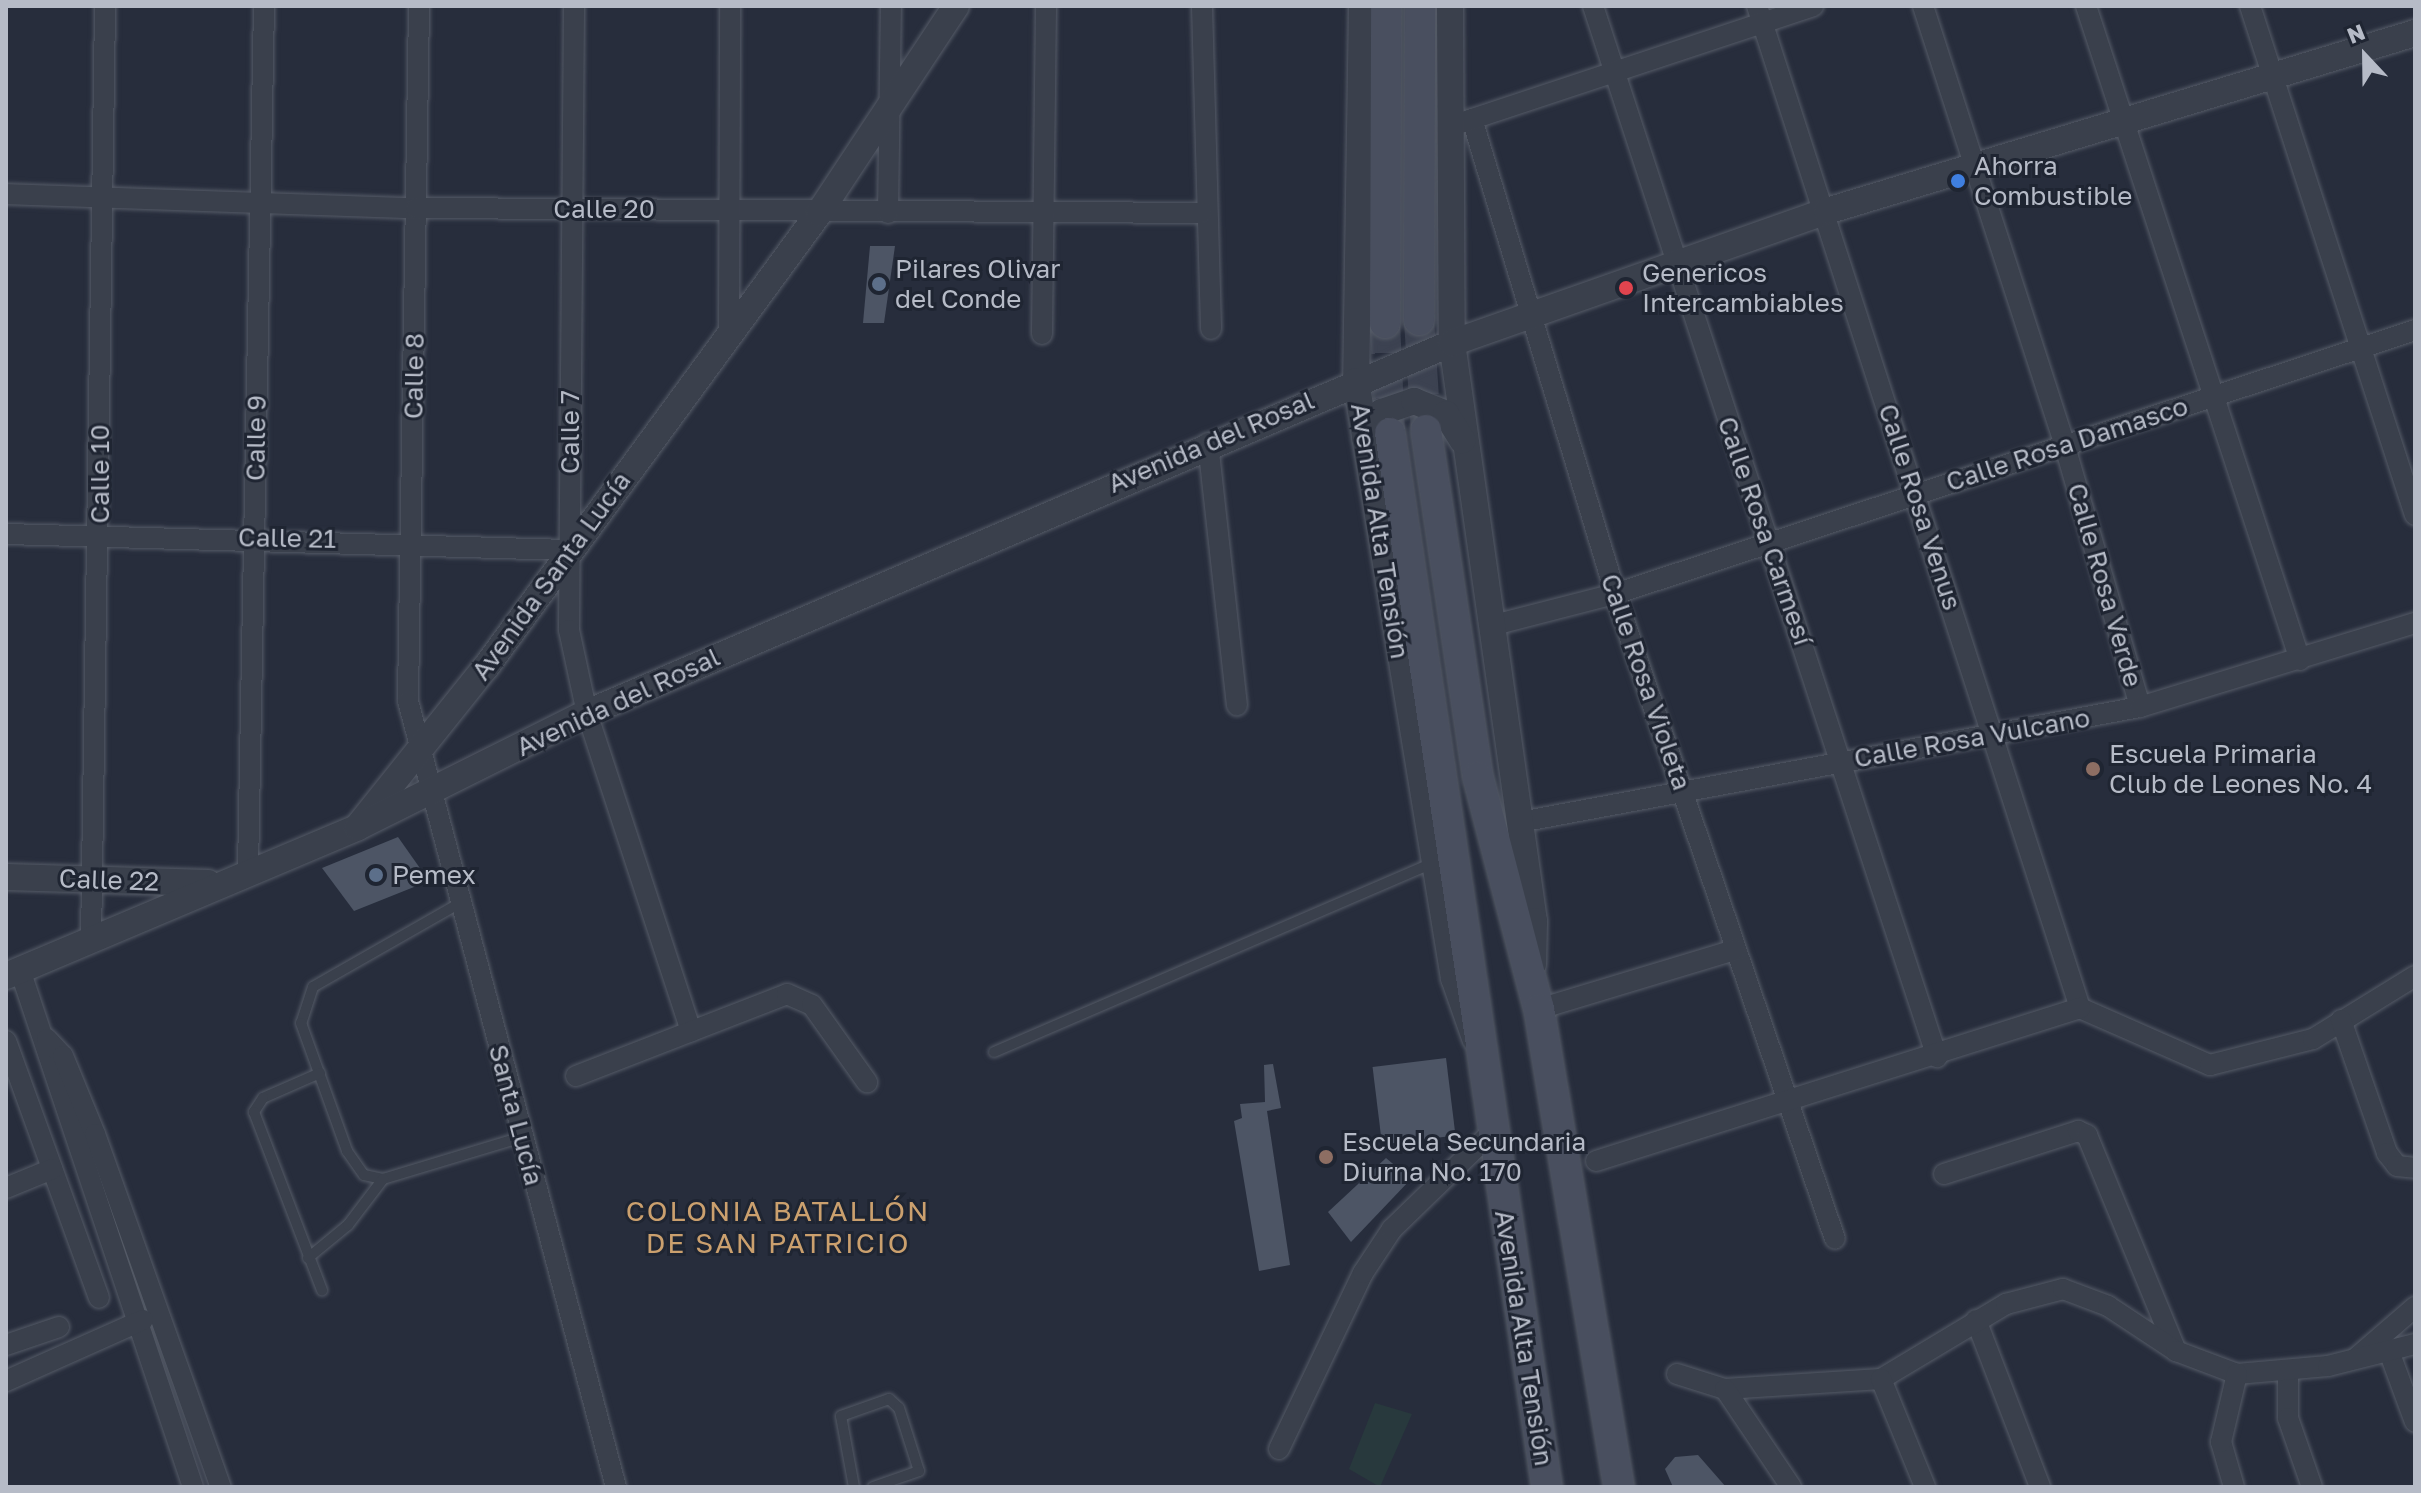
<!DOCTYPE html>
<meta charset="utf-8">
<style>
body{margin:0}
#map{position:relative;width:2421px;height:1493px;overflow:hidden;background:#272d3c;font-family:"Golos Text",sans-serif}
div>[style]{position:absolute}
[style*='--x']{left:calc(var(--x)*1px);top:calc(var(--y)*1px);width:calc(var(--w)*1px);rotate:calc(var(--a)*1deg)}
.green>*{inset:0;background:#28393d}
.building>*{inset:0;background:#4d5565;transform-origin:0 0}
.secondary-tunnel>*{height:30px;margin-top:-15px;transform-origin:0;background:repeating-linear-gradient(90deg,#3c4251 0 30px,transparent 0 45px)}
.roads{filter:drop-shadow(0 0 2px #555b67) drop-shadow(0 0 2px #555b67)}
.service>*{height:10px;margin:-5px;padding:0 5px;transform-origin:5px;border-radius:5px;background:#3a404c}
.minor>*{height:20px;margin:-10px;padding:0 10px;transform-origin:10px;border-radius:10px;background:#3a404c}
.tertiary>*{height:26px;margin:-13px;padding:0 13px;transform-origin:13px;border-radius:13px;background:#3a404c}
.secondary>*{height:30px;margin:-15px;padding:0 15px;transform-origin:15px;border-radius:15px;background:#494f5f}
.dots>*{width:22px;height:22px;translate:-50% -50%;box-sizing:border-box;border:4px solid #1f2532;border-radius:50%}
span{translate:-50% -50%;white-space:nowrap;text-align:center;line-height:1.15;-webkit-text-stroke:6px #1f2532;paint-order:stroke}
.poi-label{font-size:26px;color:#b6bbc7}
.left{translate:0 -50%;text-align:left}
.street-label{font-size:26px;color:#b6bbc7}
.neighbourhood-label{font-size:28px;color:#cba06e;letter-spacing:2px}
.frame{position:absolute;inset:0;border:8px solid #b6bbc7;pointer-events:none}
.north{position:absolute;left:2325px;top:16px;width:80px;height:80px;-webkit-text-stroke:6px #1f2532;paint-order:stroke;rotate:338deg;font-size:22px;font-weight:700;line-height:32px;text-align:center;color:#b6bbc7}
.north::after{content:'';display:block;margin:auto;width:28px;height:36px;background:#b6bbc7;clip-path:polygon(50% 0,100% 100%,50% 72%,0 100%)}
</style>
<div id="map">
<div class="green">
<i style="clip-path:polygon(1375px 1403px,1412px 1414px,1380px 1487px,1349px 1469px)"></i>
</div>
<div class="building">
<i style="clip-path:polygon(870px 246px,895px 246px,884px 323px,863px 323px)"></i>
<i style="clip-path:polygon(398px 837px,429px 881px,354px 911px,322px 868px)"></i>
<i style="left:1446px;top:1058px;width:78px;height:74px;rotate:83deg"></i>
<i style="clip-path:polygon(1273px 1064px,1281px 1108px,1267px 1111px,1290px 1265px,1259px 1271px,1234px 1121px,1242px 1118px,1240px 1104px,1265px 1102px,1264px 1065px)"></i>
<i style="clip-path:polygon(1386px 1158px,1411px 1179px,1351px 1242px,1328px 1212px)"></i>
<i style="clip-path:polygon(1698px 1455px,1726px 1487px,1673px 1487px,1665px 1469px,1675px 1457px)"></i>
</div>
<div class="secondary-tunnel">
<i style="--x:1419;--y:320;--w:110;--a:86.4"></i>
<i style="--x:1385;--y:323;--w:110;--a:87.4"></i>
</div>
<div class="roads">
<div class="service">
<i style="--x:460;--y:903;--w:169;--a:150.3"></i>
<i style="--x:313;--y:987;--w:38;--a:108"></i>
<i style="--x:301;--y:1023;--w:136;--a:70.2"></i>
<i style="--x:347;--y:1151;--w:29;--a:55"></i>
<i style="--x:364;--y:1175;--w:19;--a:12"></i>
<i style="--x:383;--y:1179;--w:145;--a:-16.8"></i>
<i style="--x:994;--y:1052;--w:478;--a:-23.3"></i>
<i style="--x:320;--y:1073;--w:62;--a:156.3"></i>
<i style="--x:263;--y:1098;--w:17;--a:123"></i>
<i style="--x:254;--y:1112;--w:191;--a:69.1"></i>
<i style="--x:308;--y:1258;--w:52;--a:-39.5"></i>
<i style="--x:348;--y:1225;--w:58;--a:-52.7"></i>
<i style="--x:854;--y:1487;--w:72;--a:-100.4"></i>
<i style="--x:841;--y:1416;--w:51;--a:-19.5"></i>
<i style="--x:889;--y:1399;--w:13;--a:42"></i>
<i style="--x:899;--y:1408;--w:66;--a:72.4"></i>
<i style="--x:919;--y:1471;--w:49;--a:160.8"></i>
</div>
<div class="minor">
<i style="--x:419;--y:6;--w:695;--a:90.91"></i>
<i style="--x:408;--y:701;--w:813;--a:75.18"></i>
<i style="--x:574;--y:6;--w:624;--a:90.46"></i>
<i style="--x:569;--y:630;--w:85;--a:77.8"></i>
<i style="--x:587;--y:713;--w:335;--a:71.9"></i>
<i style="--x:1202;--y:6;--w:323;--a:88.4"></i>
<i style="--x:1593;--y:6;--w:1106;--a:71.88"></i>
<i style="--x:1757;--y:6;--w:1053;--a:72.13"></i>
<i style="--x:1923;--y:6;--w:459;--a:72.1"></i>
<i style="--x:2064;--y:443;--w:275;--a:73.9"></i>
<i style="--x:2086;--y:6;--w:688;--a:71.88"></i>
<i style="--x:2250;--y:6;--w:535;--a:72.04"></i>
<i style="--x:1472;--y:119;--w:496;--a:73.2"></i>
<i style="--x:1615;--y:594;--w:681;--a:71.17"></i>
<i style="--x:1460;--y:123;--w:372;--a:-18.3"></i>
<i style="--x:6;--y:194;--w:410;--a:2"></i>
<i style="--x:416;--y:208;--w:786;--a:0.36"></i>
<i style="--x:888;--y:213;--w:207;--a:-89.2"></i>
<i style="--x:729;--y:333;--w:327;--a:-89.8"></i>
<i style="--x:1042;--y:334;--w:328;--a:-89.3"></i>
<i style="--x:1208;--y:443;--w:264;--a:83.7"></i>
<i style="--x:6;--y:534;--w:563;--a:1.63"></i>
<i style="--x:1490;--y:626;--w:129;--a:-14.4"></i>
<i style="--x:1615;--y:594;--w:842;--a:-18.26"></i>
<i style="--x:1520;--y:822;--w:631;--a:-10.51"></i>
<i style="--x:2140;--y:707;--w:288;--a:-17"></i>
<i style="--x:248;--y:870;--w:864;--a:-88.94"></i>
<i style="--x:91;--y:942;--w:936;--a:-89.14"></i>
<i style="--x:20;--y:970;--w:545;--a:71.5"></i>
<i style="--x:2080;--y:1008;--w:142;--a:23.7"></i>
<i style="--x:2210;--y:1065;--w:106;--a:-14.2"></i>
<i style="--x:2313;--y:1039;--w:120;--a:-31.7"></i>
<i style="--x:1539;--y:1009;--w:205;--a:-16.8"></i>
<i style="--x:2341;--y:1020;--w:141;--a:70.9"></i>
<i style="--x:2387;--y:1153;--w:16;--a:52"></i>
<i style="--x:2397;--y:1166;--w:18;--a:6"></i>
<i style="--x:47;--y:1039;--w:23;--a:47"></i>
<i style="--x:63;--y:1056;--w:84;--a:67.7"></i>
<i style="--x:95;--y:1134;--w:375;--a:70.4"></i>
<i style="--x:6;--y:1041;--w:273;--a:70.1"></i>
<i style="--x:576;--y:1076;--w:226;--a:-21.2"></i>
<i style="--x:787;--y:994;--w:27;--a:24"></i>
<i style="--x:812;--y:1005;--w:95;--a:54.5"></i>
<i style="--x:1596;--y:1161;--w:508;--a:-17.54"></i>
<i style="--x:1944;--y:1174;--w:141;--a:-17.8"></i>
<i style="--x:2078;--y:1131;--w:10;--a:24"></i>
<i style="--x:2087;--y:1135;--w:234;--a:67.6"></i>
<i style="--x:6;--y:1188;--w:50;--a:-22.4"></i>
<i style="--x:1976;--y:1320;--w:179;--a:69"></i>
<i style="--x:6;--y:1345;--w:56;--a:-18.8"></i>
<i style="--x:2390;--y:1354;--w:72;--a:69.8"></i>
<i style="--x:2356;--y:1358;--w:78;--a:-40.8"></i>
<i style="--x:2288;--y:1372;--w:46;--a:90"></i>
<i style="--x:2288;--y:1418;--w:73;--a:70.8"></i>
<i style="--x:1677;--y:1374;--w:50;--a:17.4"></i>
<i style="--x:1725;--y:1389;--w:156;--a:-3.7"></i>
<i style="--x:1881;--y:1379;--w:146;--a:-31"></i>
<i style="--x:2006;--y:1304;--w:59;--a:-14.7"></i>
<i style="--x:2063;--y:1289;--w:48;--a:20.7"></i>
<i style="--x:2108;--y:1306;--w:82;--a:33.5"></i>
<i style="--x:2176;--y:1351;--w:65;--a:20.7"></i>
<i style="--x:2237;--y:1374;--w:91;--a:-5"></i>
<i style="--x:2328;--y:1366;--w:90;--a:-14.2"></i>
<i style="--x:1881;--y:1379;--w:117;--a:67.8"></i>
<i style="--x:6;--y:1381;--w:150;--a:-24"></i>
<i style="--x:1725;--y:1389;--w:118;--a:56"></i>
<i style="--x:1279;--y:1449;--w:195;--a:-64.5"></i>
<i style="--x:1363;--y:1273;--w:53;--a:-56.6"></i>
<i style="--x:1392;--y:1229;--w:139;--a:-44.1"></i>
<i style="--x:2234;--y:1487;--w:47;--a:-106.1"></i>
<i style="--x:2221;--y:1442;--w:70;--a:-76.8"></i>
</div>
<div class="tertiary">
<i style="--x:1362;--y:6;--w:375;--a:90.9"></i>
<i style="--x:1356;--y:381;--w:605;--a:80.68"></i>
<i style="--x:1454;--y:978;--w:64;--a:70.7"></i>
<i style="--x:1450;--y:6;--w:337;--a:89.7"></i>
<i style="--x:1452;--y:343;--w:584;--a:81.93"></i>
<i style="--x:1534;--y:921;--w:43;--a:91.3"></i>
<i style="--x:1365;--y:438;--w:31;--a:-57"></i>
<i style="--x:1382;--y:412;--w:34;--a:-19"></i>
<i style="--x:1414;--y:401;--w:35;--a:22"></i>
<i style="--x:1446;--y:414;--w:31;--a:58"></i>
<i style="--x:360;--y:824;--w:201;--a:-51.3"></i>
<i style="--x:486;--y:667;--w:563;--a:-53.74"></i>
<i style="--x:819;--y:213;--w:248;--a:-56.5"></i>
<i style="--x:6;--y:877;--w:202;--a:1.7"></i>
<i style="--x:6;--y:976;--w:382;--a:-22.9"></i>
<i style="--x:358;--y:827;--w:256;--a:-26.5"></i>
<i style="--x:587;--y:713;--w:941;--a:-23.16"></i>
<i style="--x:1452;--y:343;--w:398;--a:-19.4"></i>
<i style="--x:1827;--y:211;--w:614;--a:-16.84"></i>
</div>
<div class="secondary">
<i style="--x:1419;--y:320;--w:314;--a:-89.8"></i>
<i style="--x:1385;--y:323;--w:317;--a:-89.8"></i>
<i style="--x:1426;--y:430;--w:351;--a:81.5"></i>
<i style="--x:1478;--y:777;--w:240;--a:75.3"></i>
<i style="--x:1539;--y:1009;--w:485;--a:80.5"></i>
<i style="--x:1390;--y:433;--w:1066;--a:81.53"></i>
</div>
</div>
<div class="dots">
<i style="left:1958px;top:181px;background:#3f7fe0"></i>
<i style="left:879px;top:284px;background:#5c6f8a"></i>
<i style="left:1626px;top:288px;background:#e0444e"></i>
<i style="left:2093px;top:769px;background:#8d6e63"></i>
<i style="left:376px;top:875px;background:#5c6f8a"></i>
<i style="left:1326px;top:1157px;background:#8d6e63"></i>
</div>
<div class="poi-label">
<span class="left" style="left:1974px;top:181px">Ahorra<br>Combustible</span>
<span class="left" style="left:895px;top:284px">Pilares Olivar<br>del Conde</span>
<span class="left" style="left:1642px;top:288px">Genericos<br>Intercambiables</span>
<span class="left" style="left:2109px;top:769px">Escuela Primaria<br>Club de Leones No. 4</span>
<span class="left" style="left:392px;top:875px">Pemex</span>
<span class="left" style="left:1342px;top:1157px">Escuela Secundaria<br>Diurna No. 170</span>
</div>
<div class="street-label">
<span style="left:604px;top:209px">Calle 20</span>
<span style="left:414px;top:376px;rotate:-89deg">Calle 8</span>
<span style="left:570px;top:432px;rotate:-90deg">Calle 7</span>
<span style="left:256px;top:438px;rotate:-89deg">Calle 9</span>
<span style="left:1211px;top:442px;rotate:-23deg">Avenida del Rosal</span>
<span style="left:2067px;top:444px;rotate:-18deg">Calle Rosa Damasco</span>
<span style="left:100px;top:474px;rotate:-90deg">Calle 10</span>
<span style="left:1920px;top:507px;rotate:72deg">Calle Rosa Venus</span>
<span style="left:1380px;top:531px;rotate:81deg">Avenida Alta Tensión</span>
<span style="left:1765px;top:531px;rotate:71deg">Calle Rosa Carmesí</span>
<span style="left:287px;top:538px;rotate:1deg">Calle 21</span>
<span style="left:551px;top:576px;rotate:-54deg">Avenida Santa Lucía</span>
<span style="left:2105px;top:585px;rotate:74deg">Calle Rosa Verde</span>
<span style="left:1646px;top:682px;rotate:71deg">Calle Rosa Violeta</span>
<span style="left:618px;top:702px;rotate:-25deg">Avenida del Rosal</span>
<span style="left:1972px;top:738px;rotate:-10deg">Calle Rosa Vulcano</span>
<span style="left:109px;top:880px;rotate:2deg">Calle 22</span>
<span style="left:516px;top:1115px;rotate:75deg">Santa Lucía</span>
<span style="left:1524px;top:1338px;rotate:81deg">Avenida Alta Tensión</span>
</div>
<div class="neighbourhood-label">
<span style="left:778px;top:1227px">COLONIA BATALLÓN<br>DE SAN PATRICIO</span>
</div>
<div class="frame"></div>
<div class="north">N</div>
</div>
